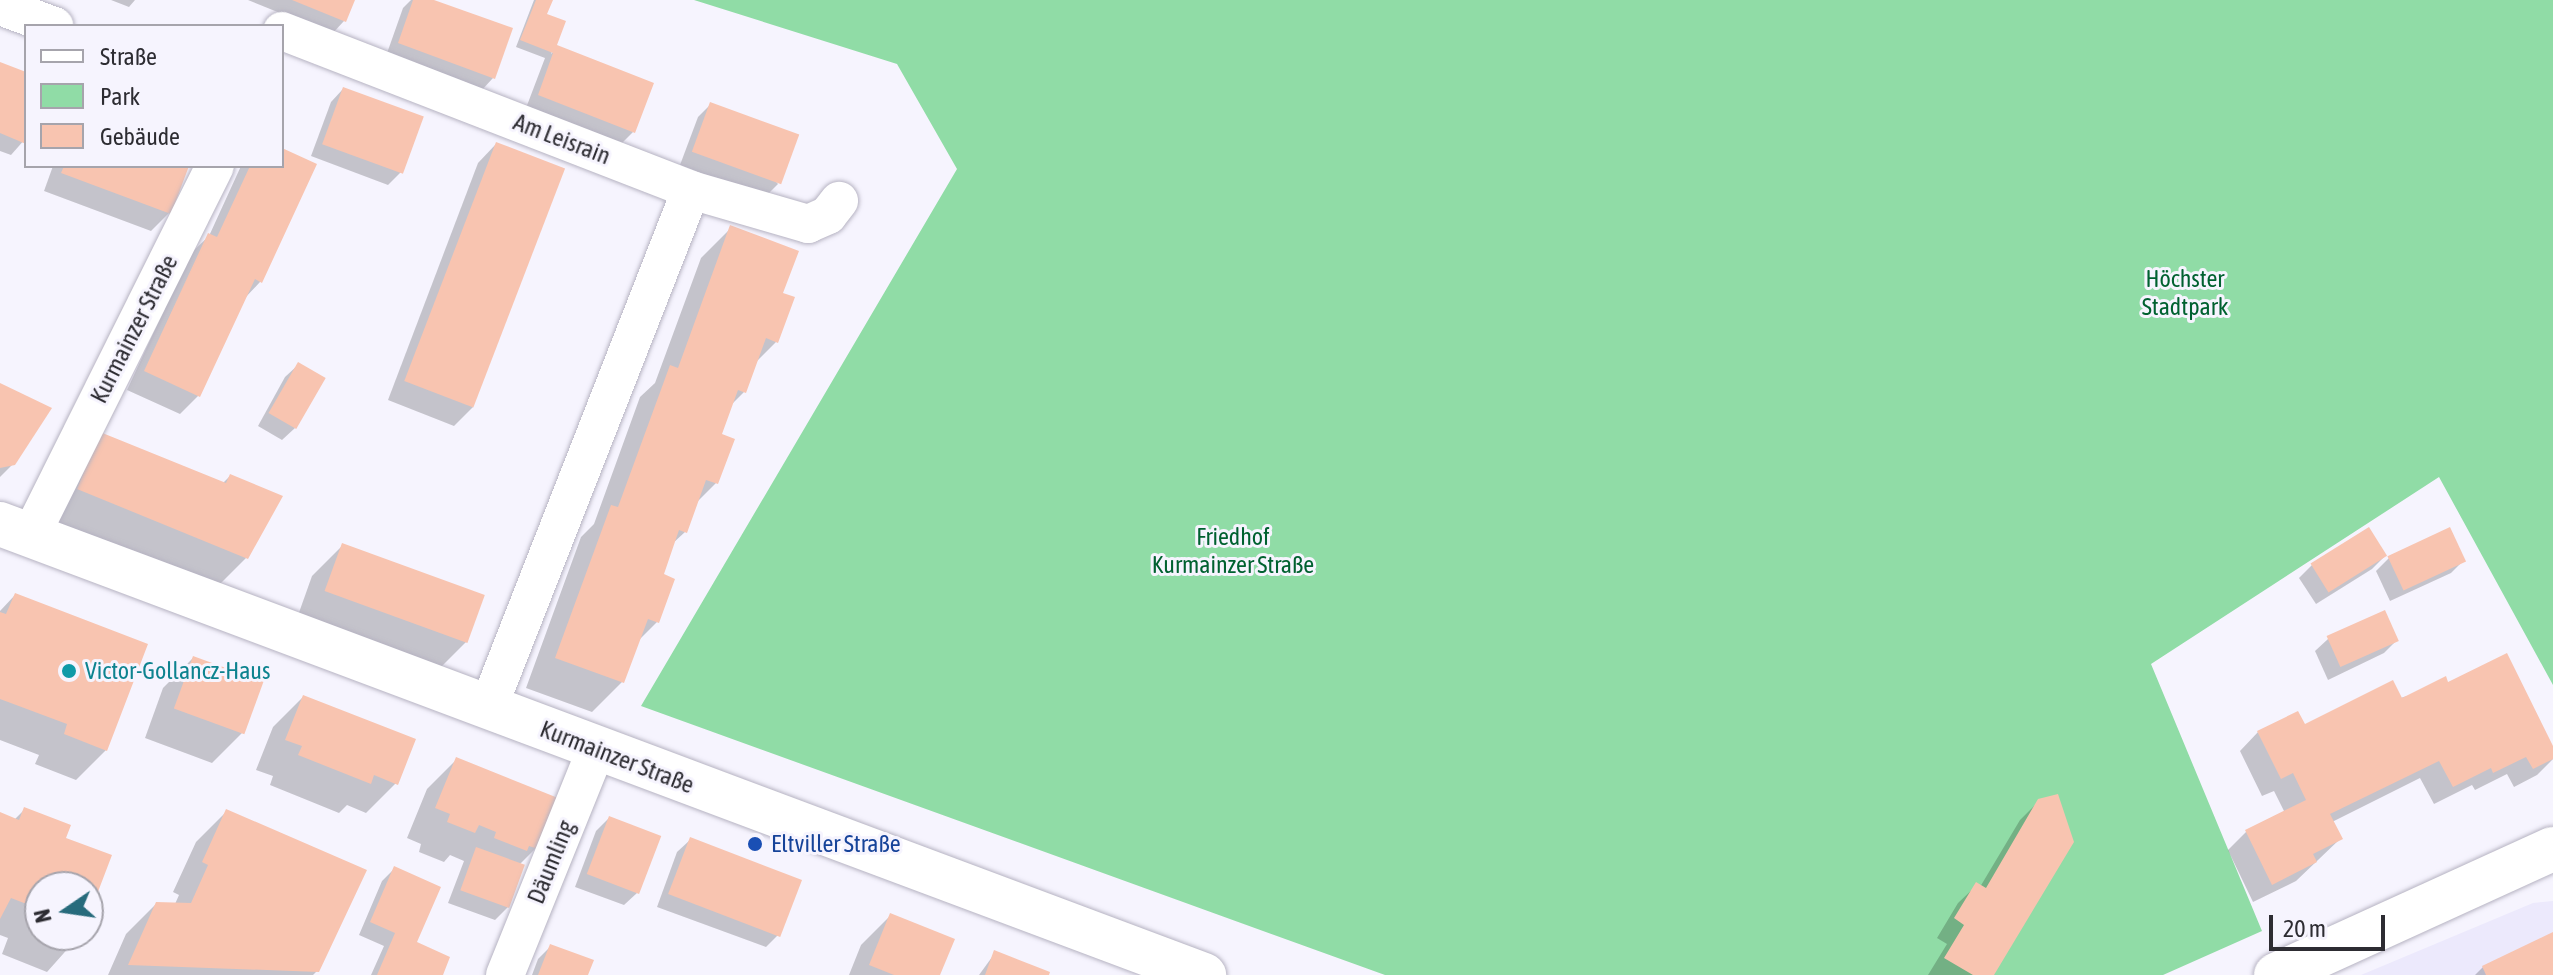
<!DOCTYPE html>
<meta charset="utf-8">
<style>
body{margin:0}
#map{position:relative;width:2553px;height:975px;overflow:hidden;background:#f6f4fe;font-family:"Asap Condensed",sans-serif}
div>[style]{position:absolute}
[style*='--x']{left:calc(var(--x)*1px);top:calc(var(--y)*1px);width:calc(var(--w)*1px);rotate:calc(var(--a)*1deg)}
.built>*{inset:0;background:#ece9fc}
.green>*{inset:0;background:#90dca6}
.shadow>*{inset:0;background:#0003}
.building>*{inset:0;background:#f8c4b0;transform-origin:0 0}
.roads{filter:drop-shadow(0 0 2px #b6b3c2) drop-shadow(0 0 2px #b6b3c2)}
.street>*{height:38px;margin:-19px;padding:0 19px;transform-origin:19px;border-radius:19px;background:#fff}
.secondary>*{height:44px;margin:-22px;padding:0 22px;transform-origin:22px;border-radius:22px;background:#fff}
.dots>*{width:22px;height:22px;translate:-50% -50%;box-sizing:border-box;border:4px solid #f6f4fe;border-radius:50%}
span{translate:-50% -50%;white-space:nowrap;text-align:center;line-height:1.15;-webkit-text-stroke:6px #f6f4fe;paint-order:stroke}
.street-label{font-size:24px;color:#2d2c32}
.park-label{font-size:24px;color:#006130}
.culture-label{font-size:24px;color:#0d838f}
.left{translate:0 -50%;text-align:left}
.transit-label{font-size:24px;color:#164399}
.legend{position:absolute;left:24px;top:24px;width:260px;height:144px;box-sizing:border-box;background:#f6f4fe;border:2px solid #a6a4ac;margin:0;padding:10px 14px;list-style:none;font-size:24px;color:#2d2c32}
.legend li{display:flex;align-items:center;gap:16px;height:40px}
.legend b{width:40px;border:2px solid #a6a4ac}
.north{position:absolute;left:24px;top:871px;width:80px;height:80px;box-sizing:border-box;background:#f6f4fe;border:2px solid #a6a4ac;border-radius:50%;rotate:257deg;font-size:22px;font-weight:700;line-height:32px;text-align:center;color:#2d2c32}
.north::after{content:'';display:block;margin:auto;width:28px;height:36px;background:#276b7c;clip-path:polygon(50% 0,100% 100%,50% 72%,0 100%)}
.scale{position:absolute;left:2269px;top:915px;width:116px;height:36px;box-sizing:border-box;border:4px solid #2d2c32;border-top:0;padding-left:10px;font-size:24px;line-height:28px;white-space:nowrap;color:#2d2c32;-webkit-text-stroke:6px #f6f4fe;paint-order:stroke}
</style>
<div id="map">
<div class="built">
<i style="clip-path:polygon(2553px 901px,2553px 975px,2361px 975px,2533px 903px)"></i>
</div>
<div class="green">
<i style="clip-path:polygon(694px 0,2553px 0,2553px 685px,2439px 477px,2151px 664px,2262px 931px,2163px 975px,1385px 975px,641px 706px,957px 169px,897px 64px)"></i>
</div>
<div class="shadow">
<i style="clip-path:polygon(111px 0,135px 0,129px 7px)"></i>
<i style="clip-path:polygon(248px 0,353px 0,344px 21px,332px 34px)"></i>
<i style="clip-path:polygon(411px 0,429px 0,493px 78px,481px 91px,386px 56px,403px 8px)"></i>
<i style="clip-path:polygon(534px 0,550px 0,545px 15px,563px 22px,551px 54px,557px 48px,633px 132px,621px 144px,526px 108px,545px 58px,516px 47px)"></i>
<i style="clip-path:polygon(0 64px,26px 75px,26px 138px,11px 155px,0 151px)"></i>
<i style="clip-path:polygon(343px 89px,401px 172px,388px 185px,311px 156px,331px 102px)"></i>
<i style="clip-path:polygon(711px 104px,778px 184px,765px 197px,680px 165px,698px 117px)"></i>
<i style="clip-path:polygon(496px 144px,473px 407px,454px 426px,388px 400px,478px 163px)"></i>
<i style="clip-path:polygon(282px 150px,315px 165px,260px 282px,244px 299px,198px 396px,180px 414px,127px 390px,190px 254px,209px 236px,241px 166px,282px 166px)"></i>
<i style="clip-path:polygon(53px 166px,187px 166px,169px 213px,151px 231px,44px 191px)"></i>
<i style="clip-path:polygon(731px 228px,781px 294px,776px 342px,754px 364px,744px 392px,730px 406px,719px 435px,716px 483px,694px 505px,685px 532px,672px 544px,661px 576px,673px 580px,657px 622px,637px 642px,622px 682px,592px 712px,526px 688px,581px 537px,594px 524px,640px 397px,655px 383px,701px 258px)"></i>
<i style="clip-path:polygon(298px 365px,295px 428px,282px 440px,258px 426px,285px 377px)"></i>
<i style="clip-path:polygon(0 385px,14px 463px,0 477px)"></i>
<i style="clip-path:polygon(71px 464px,222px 484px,230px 476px,246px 558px,216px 588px,48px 519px)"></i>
<i style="clip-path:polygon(342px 546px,466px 642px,436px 672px,296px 621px,312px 576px)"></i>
<i style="clip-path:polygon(2385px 556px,2372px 569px,2316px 604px,2299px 578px,2312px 565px)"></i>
<i style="clip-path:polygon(2389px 558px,2463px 561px,2451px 573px,2390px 601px,2376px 571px)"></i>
<i style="clip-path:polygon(15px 595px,106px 750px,76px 780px,35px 764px,39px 755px,0 740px,0 611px)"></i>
<i style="clip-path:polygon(2328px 639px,2397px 640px,2384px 653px,2328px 680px,2315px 651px)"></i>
<i style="clip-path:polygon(193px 658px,242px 733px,212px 763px,145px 738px,163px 688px)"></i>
<i style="clip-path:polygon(2447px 684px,2553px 750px,2553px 759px,2537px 775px,2514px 787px,2507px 774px,2475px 790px,2472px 785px,2434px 804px,2420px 778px,2332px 822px,2340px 839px,2296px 881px,2253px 902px,2228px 850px,2246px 832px,2285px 813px,2274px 791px,2262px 796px,2240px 751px,2258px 732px,2304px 727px)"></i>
<i style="clip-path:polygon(303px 697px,396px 783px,366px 813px,347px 805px,339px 813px,270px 785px,273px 776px,256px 770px,273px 727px)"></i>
<i style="clip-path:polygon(457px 759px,536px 848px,519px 865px,508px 907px,495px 920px,448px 903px,464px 861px,450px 855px,444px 862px,419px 852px,421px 844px,407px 838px,427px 789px)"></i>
<i style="clip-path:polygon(2039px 801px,1992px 975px,1928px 975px,1947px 944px,1937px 938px,1958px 903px,1977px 885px,1980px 887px,2020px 820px)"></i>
<i style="clip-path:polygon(24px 810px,64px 839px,110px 856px,88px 913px,88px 887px,40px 887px,40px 935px,80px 935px,47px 972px,2px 954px,8px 938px,0 935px,0 815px,14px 820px)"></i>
<i style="clip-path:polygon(226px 812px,317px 971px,313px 975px,108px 975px,126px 934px,156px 904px,175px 904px,179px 895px,173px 892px,196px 842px)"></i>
<i style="clip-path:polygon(609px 818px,637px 893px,624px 905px,575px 887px,596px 831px)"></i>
<i style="clip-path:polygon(690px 840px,779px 934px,766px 947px,657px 907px,677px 852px)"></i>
<i style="clip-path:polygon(395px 868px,414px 943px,440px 975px,371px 975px,384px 946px,359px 935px,382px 881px)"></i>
<i style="clip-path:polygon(891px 915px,938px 975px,849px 975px,861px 945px)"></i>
<i style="clip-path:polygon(2553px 934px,2553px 975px,2475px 975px,2483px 967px)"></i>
<i style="clip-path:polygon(551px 946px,586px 975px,532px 975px,538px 959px)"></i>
<i style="clip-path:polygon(995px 953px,1047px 975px,979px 975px)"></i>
</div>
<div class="building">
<i style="clip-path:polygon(292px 0,355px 0,346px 22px)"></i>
<i style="clip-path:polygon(413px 0,434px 0,513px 28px,495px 79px,398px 43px)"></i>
<i style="clip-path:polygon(536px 0,553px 0,547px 14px,566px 21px,557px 45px,654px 83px,635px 133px,538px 95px,553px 53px,520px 40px)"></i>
<i style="clip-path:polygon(0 62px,26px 72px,26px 144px,0 133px)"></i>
<i style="left:343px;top:87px;width:86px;height:61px;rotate:20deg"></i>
<i style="left:710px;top:102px;width:95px;height:53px;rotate:20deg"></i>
<i style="left:496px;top:142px;width:74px;height:256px;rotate:21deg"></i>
<i style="clip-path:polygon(282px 148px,317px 164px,262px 283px,255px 279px,200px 397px,144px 371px,208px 233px,217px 237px,250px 166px,282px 166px)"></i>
<i style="clip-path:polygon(64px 166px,189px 166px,171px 214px,61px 173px)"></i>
<i style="clip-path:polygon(730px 225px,799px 251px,783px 293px,795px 297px,778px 343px,766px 338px,746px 393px,738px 390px,722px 434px,735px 439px,718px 484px,706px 480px,687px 533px,679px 530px,664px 574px,675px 579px,659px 623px,648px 619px,624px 683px,555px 658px,611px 505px,618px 507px,670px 365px,678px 368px)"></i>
<i style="left:298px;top:362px;width:32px;height:59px;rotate:30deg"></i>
<i style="clip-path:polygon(0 383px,52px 408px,15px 465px,0 468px)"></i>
<i style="clip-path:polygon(100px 432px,226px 483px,230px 474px,283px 496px,248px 559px,77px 489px)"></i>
<i style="left:2369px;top:527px;width:34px;height:69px;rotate:58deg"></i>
<i style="left:2450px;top:527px;width:38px;height:69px;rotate:65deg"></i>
<i style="left:342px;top:543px;width:152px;height:51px;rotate:20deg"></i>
<i style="clip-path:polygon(15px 593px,148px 644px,107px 751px,64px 734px,67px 724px,0 699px,0 612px,6px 614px)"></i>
<i style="left:2385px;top:610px;width:34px;height:64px;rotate:66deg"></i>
<i style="clip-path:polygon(2507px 653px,2553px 746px,2553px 759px,2533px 769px,2526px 757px,2493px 773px,2491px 768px,2453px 787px,2439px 761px,2330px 814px,2343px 839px,2313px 854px,2317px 862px,2272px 885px,2245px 830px,2306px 800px,2293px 773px,2281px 779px,2257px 731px,2298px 711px,2305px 724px,2393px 680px,2402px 698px,2446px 676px,2448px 682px)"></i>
<i style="left:193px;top:656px;width:75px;height:56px;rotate:20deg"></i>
<i style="clip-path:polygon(303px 695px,416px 739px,398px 785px,374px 775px,371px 784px,298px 755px,302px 746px,285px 740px)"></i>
<i style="clip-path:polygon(456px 757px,558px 798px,538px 849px,529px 846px,527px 851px,494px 838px,496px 832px,479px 825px,475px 833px,447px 822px,450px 814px,435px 808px)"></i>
<i style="clip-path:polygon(2058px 794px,2074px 842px,1994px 975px,1973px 975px,1944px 958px,1964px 925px,1954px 918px,1976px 882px,1986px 888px,2038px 799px)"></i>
<i style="clip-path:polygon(24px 807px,71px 825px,66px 838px,112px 855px,88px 918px,88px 887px,40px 887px,40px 928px,31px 924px,37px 908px,11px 898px,0 919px,0 812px,19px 820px)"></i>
<i style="clip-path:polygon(226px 809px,367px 870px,319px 972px,128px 965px,156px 902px,191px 903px,208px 865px,202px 862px)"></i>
<i style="left:609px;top:816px;width:56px;height:62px;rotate:21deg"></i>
<i style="left:690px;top:837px;width:120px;height:61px;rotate:21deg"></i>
<i style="left:476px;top:847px;width:52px;height:46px;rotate:20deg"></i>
<i style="clip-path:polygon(394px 866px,441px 887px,417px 942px,450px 957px,443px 975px,377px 975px,395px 933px,370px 922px)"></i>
<i style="clip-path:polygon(890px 913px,955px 939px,940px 975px,894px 975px,869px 965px)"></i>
<i style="clip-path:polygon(2553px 932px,2553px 975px,2486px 975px,2482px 966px)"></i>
<i style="clip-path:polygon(60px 935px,82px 935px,79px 943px)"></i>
<i style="clip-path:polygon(550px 944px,594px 960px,588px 975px,538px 975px)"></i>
<i style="clip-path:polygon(994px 950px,1050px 972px,1049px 975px,985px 975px)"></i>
</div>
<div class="roads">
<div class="street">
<i style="--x:0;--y:6;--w:58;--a:20.3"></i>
<i style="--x:282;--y:31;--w:439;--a:21.2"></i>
<i style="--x:691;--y:190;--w:122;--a:16.2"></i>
<i style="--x:808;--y:224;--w:22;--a:-24"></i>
<i style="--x:828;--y:215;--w:18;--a:-52"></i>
<i style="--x:31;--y:535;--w:412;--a:-63.5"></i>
<i style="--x:488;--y:708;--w:556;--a:-68.6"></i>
<i style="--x:505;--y:975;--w:243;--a:-68"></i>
</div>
<div class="secondary">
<i style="--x:0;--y:524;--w:1286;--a:20.54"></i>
<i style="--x:2276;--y:975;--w:304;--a:-24.5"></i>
</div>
</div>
<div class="dots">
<i style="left:69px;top:671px;background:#0f9aa8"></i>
<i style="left:755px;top:844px;background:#1a4fb4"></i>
</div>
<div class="street-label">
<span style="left:562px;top:139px;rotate:21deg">Am Leisrain</span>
<span style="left:134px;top:329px;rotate:-63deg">Kurmainzer Straße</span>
<span style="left:617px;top:757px;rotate:21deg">Kurmainzer Straße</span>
<span style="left:551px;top:862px;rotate:-68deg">Däumling</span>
</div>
<div class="park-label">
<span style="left:2185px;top:293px">Höchster<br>Stadtpark</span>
<span style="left:1233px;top:551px">Friedhof<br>Kurmainzer Straße</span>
</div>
<div class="culture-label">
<span class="left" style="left:85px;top:671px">Victor-Gollancz-Haus</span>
</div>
<div class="transit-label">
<span class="left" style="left:771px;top:844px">Eltviller Straße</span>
</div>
<ul class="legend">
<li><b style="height:10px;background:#fff"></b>Straße</li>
<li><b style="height:22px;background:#90dca6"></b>Park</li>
<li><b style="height:22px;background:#f8c4b0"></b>Gebäude</li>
</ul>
<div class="north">N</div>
<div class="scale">20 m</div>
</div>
